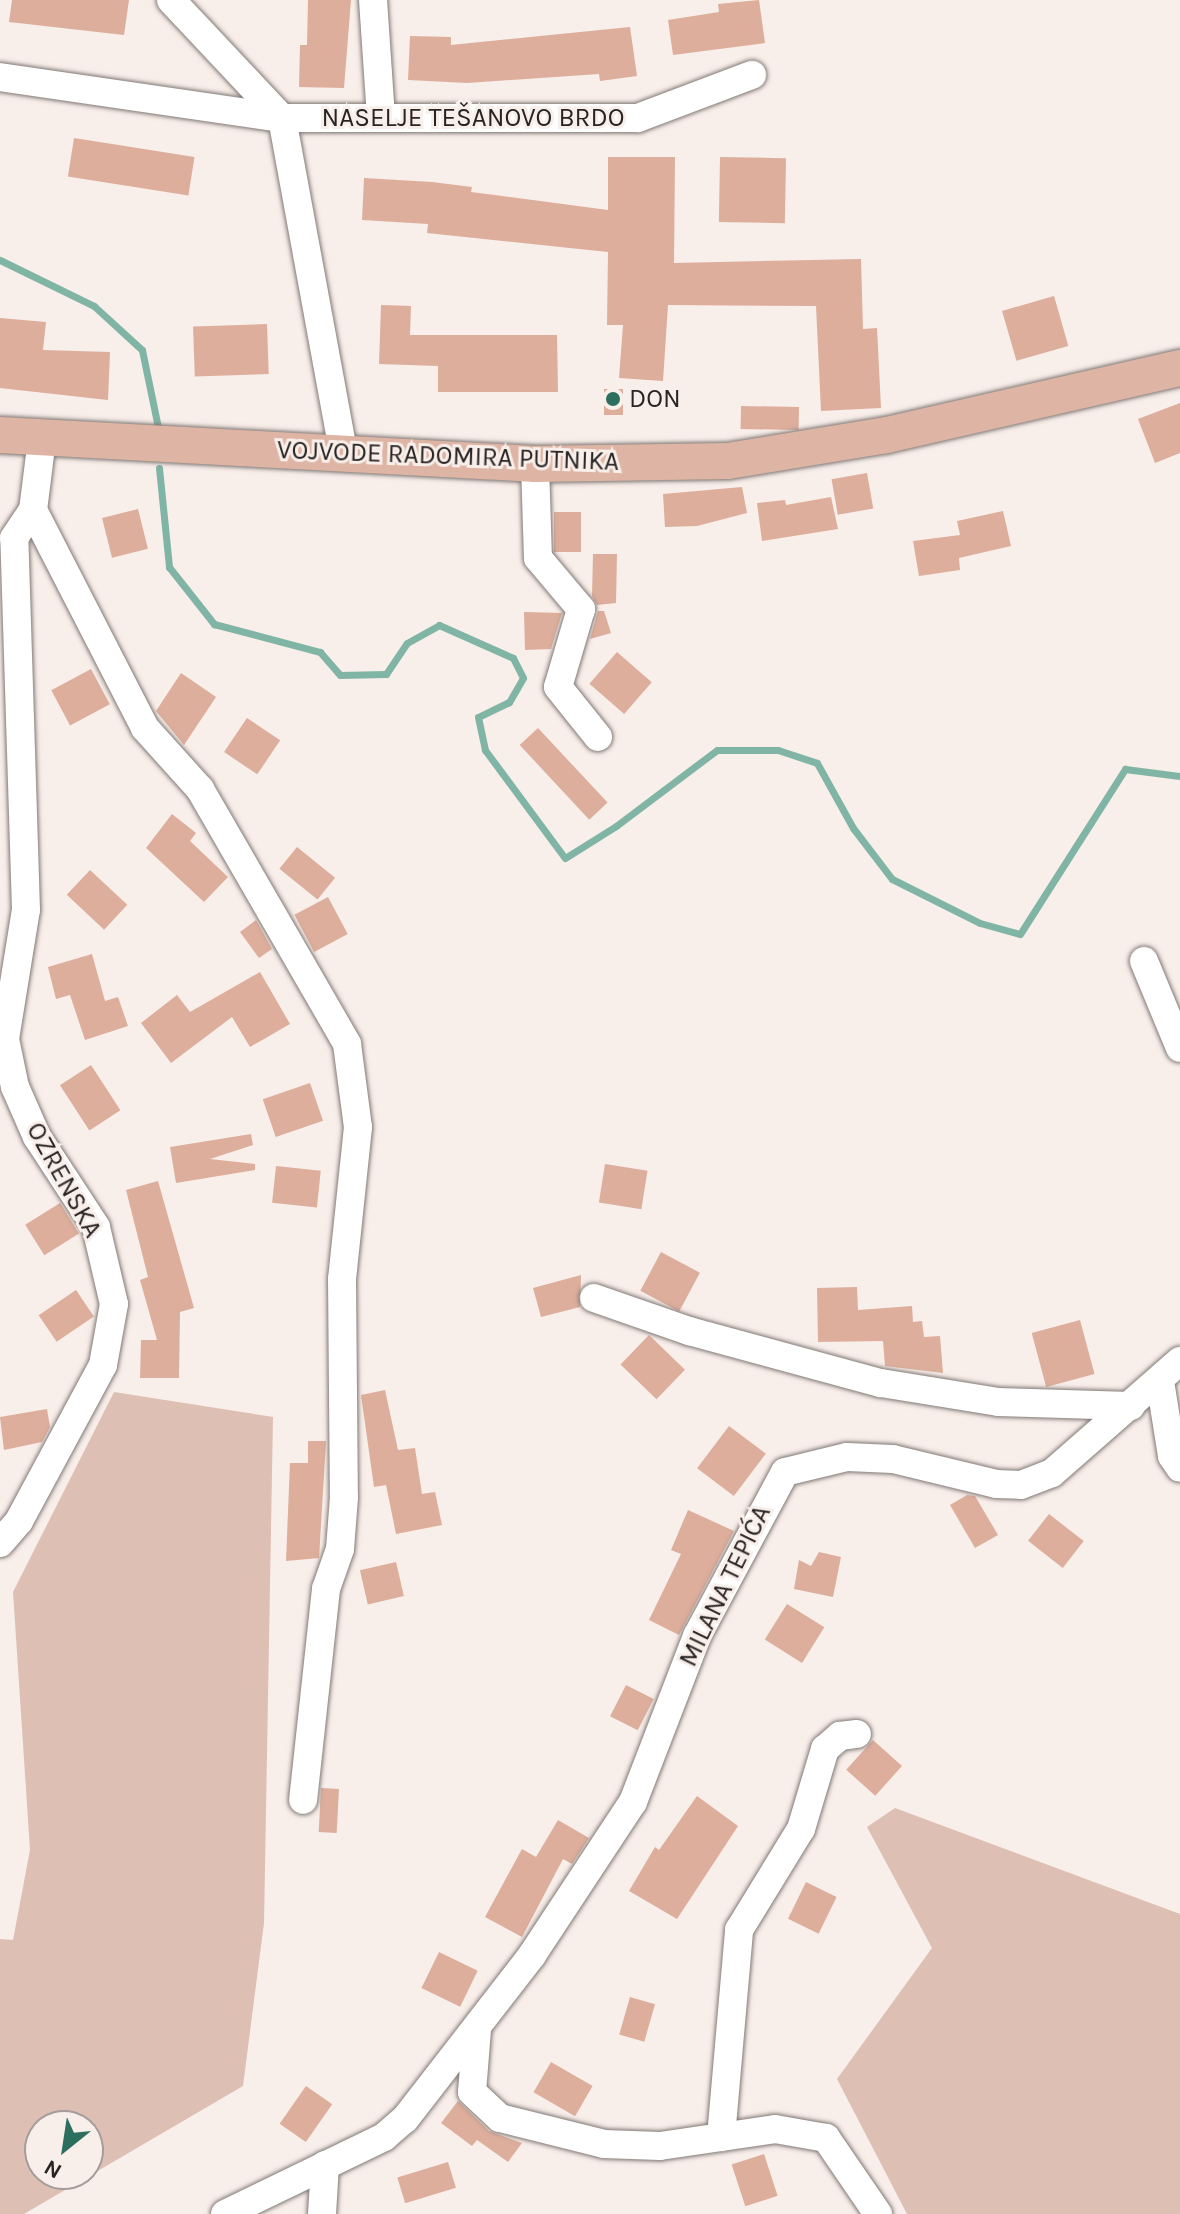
<!DOCTYPE html>
<meta charset="utf-8">
<style>
body{margin:0}
#map{position:relative;width:1180px;height:2214px;overflow:hidden;background:#f8eeea;font-family:Karla,sans-serif}
div>[style]{position:absolute}
[style*='--x']{left:calc(var(--x)*1px);top:calc(var(--y)*1px);width:calc(var(--w)*1px);rotate:calc(var(--a)*1deg)}
.green>*{inset:0;background:#debfb4}
.stream>*{height:7px;margin:-3.5px;padding:0 3.5px;transform-origin:3.5px;border-radius:3.5px;background:#80b5a5}
.building>*{inset:0;background:#ddae9c;transform-origin:0 0}
.roads{filter:drop-shadow(0 0 2px #817975) drop-shadow(0 0 2px #817975)}
.minor>*{height:28px;margin:-14px;padding:0 14px;transform-origin:14px;border-radius:14px;background:#fff}
.major>*{height:36px;margin:-18px;padding:0 18px;transform-origin:18px;border-radius:18px;background:#deb5a4}
.dots>*{width:22px;height:22px;translate:-50% -50%;box-sizing:border-box;border:4px solid #f8eeea;border-radius:50%}
span{translate:-50% -50%;white-space:nowrap;text-align:center;line-height:1.15;-webkit-text-stroke:6px #f8eeea;paint-order:stroke}
.street-label{font-size:26px;color:#282423}
.poi-label{font-size:26px;color:#282423}
.left{translate:0 -50%;text-align:left}
.north{position:absolute;left:24px;top:2110px;width:80px;height:80px;box-sizing:border-box;background:#f8eeea;border:2px solid #a59d9a;border-radius:50%;rotate:210deg;font-size:22px;font-weight:700;line-height:32px;text-align:center;color:#282423}
.north::after{content:'';display:block;margin:auto;width:28px;height:36px;background:#2d6f5f;clip-path:polygon(50% 0,100% 100%,50% 72%,0 100%)}
</style>
<div id="map">
<div class="green">
<i style="clip-path:polygon(evenodd,114px 1392px,273px 1417px,264px 1923px,243px 2086px,24px 2214px,0 2214px,0 1939px,13px 1940px,30px 1850px,13px 1592px,114px 1392px,88px 2126px,88px 2174px,40px 2174px,40px 2126px,88px 2126px)"></i>
<i style="clip-path:polygon(895px 1808px,1180px 1914px,1180px 2214px,907px 2214px,837px 2079px,932px 1948px,867px 1827px)"></i>
</div>
<div class="stream">
<i style="--x:0;--y:260;--w:105;--a:26.1"></i>
<i style="--x:94;--y:306;--w:65;--a:42.5"></i>
<i style="--x:142;--y:350;--w:79;--a:78.3"></i>
<i style="--x:159;--y:468;--w:100;--a:84.2"></i>
<i style="--x:169;--y:567;--w:73;--a:51.7"></i>
<i style="--x:214;--y:624;--w:110;--a:14.8"></i>
<i style="--x:320;--y:652;--w:30;--a:49"></i>
<i style="--x:340;--y:675;--w:46;--a:-1.2"></i>
<i style="--x:386;--y:674;--w:37;--a:-56"></i>
<i style="--x:407;--y:643;--w:37;--a:-29"></i>
<i style="--x:439;--y:625;--w:81;--a:24"></i>
<i style="--x:513;--y:658;--w:22;--a:63"></i>
<i style="--x:523;--y:678;--w:28;--a:120"></i>
<i style="--x:509;--y:702;--w:34;--a:154"></i>
<i style="--x:478;--y:717;--w:34;--a:78"></i>
<i style="--x:485;--y:750;--w:134;--a:53.5"></i>
<i style="--x:565;--y:858;--w:60;--a:-32.1"></i>
<i style="--x:616;--y:826;--w:126;--a:-37"></i>
<i style="--x:717;--y:750;--w:61;--a:0"></i>
<i style="--x:778;--y:750;--w:41;--a:18.4"></i>
<i style="--x:817;--y:763;--w:74;--a:61"></i>
<i style="--x:853;--y:828;--w:64;--a:52.6"></i>
<i style="--x:892;--y:879;--w:98;--a:26.6"></i>
<i style="--x:980;--y:923;--w:41;--a:15.4"></i>
<i style="--x:1020;--y:934;--w:196;--a:-57.5"></i>
<i style="--x:1125;--y:769;--w:55;--a:7.3"></i>
</div>
<div class="building">
<i style="clip-path:polygon(12px 0,129px 0,124px 35px,9px 22px)"></i>
<i style="clip-path:polygon(308px 0,351px 0,344px 88px,299px 87px,300px 45px,307px 45px)"></i>
<i style="clip-path:polygon(759px 0,765px 43px,673px 55px,668px 20px,719px 12px,718px 4px)"></i>
<i style="clip-path:polygon(630px 27px,637px 76px,600px 81px,599px 74px,467px 83px,408px 80px,410px 36px,451px 37px,451px 45px)"></i>
<i style="left:74px;top:138px;width:122px;height:39px;rotate:9deg"></i>
<i style="clip-path:polygon(608px 157px,675px 157px,674px 263px,861px 259px,863px 329px,877px 328px,881px 408px,821px 411px,816px 306px,668px 305px,663px 381px,619px 378px,623px 325px,607px 325px,608px 252px,427px 233px,428px 224px,362px 220px,364px 178px,432px 182px,472px 187px,471px 192px,608px 210px)"></i>
<i style="left:720px;top:157px;width:66px;height:65px;rotate:1deg"></i>
<i style="left:1054px;top:296px;width:52px;height:54px;rotate:74deg"></i>
<i style="clip-path:polygon(381px 305px,411px 306px,410px 335px,557px 335px,558px 392px,438px 392px,438px 366px,379px 364px)"></i>
<i style="clip-path:polygon(0 318px,46px 322px,43px 350px,110px 352px,108px 400px,0 388px)"></i>
<i style="left:267px;top:324px;width:50px;height:74px;rotate:88deg"></i>
<i style="left:623px;top:389px;width:26px;height:19px;rotate:90deg"></i>
<i style="clip-path:polygon(1180px 403px,1180px 453px,1155px 463px,1138px 419px)"></i>
<i style="left:741px;top:406px;width:58px;height:23px;rotate:1deg"></i>
<i style="left:867px;top:473px;width:36px;height:36px;rotate:80deg"></i>
<i style="clip-path:polygon(742px 487px,747px 513px,697px 526px,665px 527px,663px 494px)"></i>
<i style="clip-path:polygon(831px 497px,838px 529px,762px 541px,757px 503px,785px 500px,786px 505px)"></i>
<i style="left:138px;top:509px;width:41px;height:37px;rotate:76deg"></i>
<i style="clip-path:polygon(1003px 511px,1011px 546px,959px 558px,960px 570px,919px 576px,913px 541px,960px 535px,957px 521px)"></i>
<i style="left:554px;top:512px;width:27px;height:40px"></i>
<i style="clip-path:polygon(593px 554px,617px 554px,616px 603px,597px 605px,592px 596px)"></i>
<i style="clip-path:polygon(598px 611px,604px 611px,611px 633px,590px 639px)"></i>
<i style="clip-path:polygon(524px 612px,562px 613px,551px 649px,525px 650px)"></i>
<i style="left:617px;top:652px;width:46px;height:42px;rotate:41deg"></i>
<i style="left:91px;top:669px;width:40px;height:45px;rotate:62deg"></i>
<i style="clip-path:polygon(181px 673px,216px 697px,184px 745px,156px 711px)"></i>
<i style="left:247px;top:718px;width:40px;height:41px;rotate:34deg"></i>
<i style="left:538px;top:728px;width:102px;height:25px;rotate:47deg"></i>
<i style="clip-path:polygon(172px 814px,196px 833px,190px 841px,228px 877px,204px 902px,146px 848px)"></i>
<i style="left:297px;top:847px;width:49px;height:28px;rotate:39deg"></i>
<i style="left:90px;top:870px;width:51px;height:34px;rotate:43deg"></i>
<i style="left:328px;top:897px;width:42px;height:38px;rotate:62deg"></i>
<i style="clip-path:polygon(256px 920px,272px 949px,259px 958px,240px 932px)"></i>
<i style="clip-path:polygon(92px 954px,105px 1001px,118px 997px,128px 1026px,85px 1040px,70px 995px,56px 999px,48px 967px)"></i>
<i style="clip-path:polygon(260px 972px,290px 1024px,250px 1047px,232px 1017px,171px 1063px,141px 1023px,177px 995px,190px 1012px)"></i>
<i style="left:91px;top:1065px;width:54px;height:37px;rotate:57deg"></i>
<i style="left:310px;top:1083px;width:40px;height:50px;rotate:71deg"></i>
<i style="clip-path:polygon(251px 1134px,253px 1145px,210px 1159px,255px 1164px,255px 1170px,176px 1183px,170px 1147px)"></i>
<i style="left:605px;top:1164px;width:43px;height:39px;rotate:9deg"></i>
<i style="left:276px;top:1166px;width:45px;height:37px;rotate:6deg"></i>
<i style="clip-path:polygon(158px 1181px,194px 1308px,180px 1312px,179px 1378px,140px 1378px,141px 1340px,157px 1340px,140px 1280px,148px 1277px,126px 1190px)"></i>
<i style="left:60px;top:1203px;width:36px;height:41px;rotate:58deg"></i>
<i style="left:661px;top:1252px;width:44px;height:44px;rotate:28deg"></i>
<i style="clip-path:polygon(581px 1275px,580px 1307px,541px 1317px,533px 1288px)"></i>
<i style="clip-path:polygon(857px 1287px,858px 1310px,912px 1306px,913px 1322px,922px 1321px,924px 1337px,940px 1336px,943px 1373px,885px 1366px,883px 1341px,818px 1342px,817px 1288px)"></i>
<i style="left:76px;top:1290px;width:32px;height:45px;rotate:56deg"></i>
<i style="left:1080px;top:1320px;width:56px;height:50px;rotate:75deg"></i>
<i style="left:649px;top:1335px;width:50px;height:41px;rotate:44deg"></i>
<i style="clip-path:polygon(385px 1390px,398px 1450px,415px 1448px,422px 1494px,435px 1492px,442px 1525px,396px 1534px,386px 1485px,374px 1487px,361px 1395px)"></i>
<i style="clip-path:polygon(47px 1409px,50px 1427px,42px 1442px,4px 1450px,0 1417px)"></i>
<i style="left:729px;top:1426px;width:46px;height:53px;rotate:37deg"></i>
<i style="clip-path:polygon(308px 1441px,326px 1441px,319px 1558px,286px 1561px,290px 1463px,308px 1463px)"></i>
<i style="clip-path:polygon(967px 1495px,975px 1496px,998px 1535px,975px 1548px,950px 1505px)"></i>
<i style="clip-path:polygon(688px 1510px,734px 1531px,679px 1635px,649px 1620px,681px 1554px,671px 1550px)"></i>
<i style="left:1049px;top:1514px;width:44px;height:34px;rotate:38deg"></i>
<i style="clip-path:polygon(819px 1552px,841px 1557px,833px 1597px,794px 1589px,799px 1560px,811px 1566px)"></i>
<i style="left:396px;top:1562px;width:35px;height:37px;rotate:77deg"></i>
<i style="left:787px;top:1604px;width:44px;height:42px;rotate:32deg"></i>
<i style="left:626px;top:1685px;width:31px;height:35px;rotate:27deg"></i>
<i style="left:873px;top:1740px;width:39px;height:40px;rotate:42deg"></i>
<i style="left:321px;top:1788px;width:18px;height:44px;rotate:3deg"></i>
<i style="clip-path:polygon(697px 1796px,738px 1826px,677px 1919px,629px 1891px,655px 1847px,659px 1850px)"></i>
<i style="clip-path:polygon(558px 1820px,589px 1838px,572px 1864px,563px 1859px,522px 1937px,485px 1917px,522px 1849px,536px 1857px)"></i>
<i style="left:806px;top:1882px;width:34px;height:41px;rotate:26deg"></i>
<i style="left:439px;top:1952px;width:43px;height:40px;rotate:26deg"></i>
<i style="left:630px;top:1997px;width:26px;height:39px;rotate:16deg"></i>
<i style="left:551px;top:2062px;width:48px;height:35px;rotate:30deg"></i>
<i style="left:306px;top:2086px;width:32px;height:46px;rotate:35deg"></i>
<i style="clip-path:polygon(458px 2101px,489px 2131px,522px 2143px,508px 2162px,477px 2140px,472px 2146px,441px 2123px)"></i>
<i style="left:764px;top:2154px;width:44px;height:34px;rotate:72deg"></i>
<i style="left:448px;top:2162px;width:27px;height:53px;rotate:73deg"></i>
</div>
<div class="roads">
<div class="minor">
<i style="--x:171;--y:0;--w:162;--a:46.8"></i>
<i style="--x:282;--y:118;--w:356;--a:0"></i>
<i style="--x:638;--y:118;--w:122;--a:-20.7"></i>
<i style="--x:373;--y:0;--w:118;--a:86.1"></i>
<i style="--x:0;--y:77;--w:285;--a:8.3"></i>
<i style="--x:282;--y:118;--w:340;--a:79.6"></i>
<i style="--x:42;--y:439;--w:72;--a:97.2"></i>
<i style="--x:33;--y:510;--w:245;--a:62.8"></i>
<i style="--x:145;--y:728;--w:82;--a:48"></i>
<i style="--x:200;--y:789;--w:294;--a:60"></i>
<i style="--x:347;--y:1044;--w:84;--a:82.5"></i>
<i style="--x:358;--y:1127;--w:153;--a:96"></i>
<i style="--x:342;--y:1279;--w:218;--a:89.5"></i>
<i style="--x:344;--y:1497;--w:52;--a:94.4"></i>
<i style="--x:340;--y:1549;--w:42;--a:109.3"></i>
<i style="--x:326;--y:1589;--w:212;--a:96.2"></i>
<i style="--x:535;--y:464;--w:94;--a:88.2"></i>
<i style="--x:538;--y:558;--w:67;--a:49.9"></i>
<i style="--x:581;--y:609;--w:81;--a:106.4"></i>
<i style="--x:558;--y:687;--w:64;--a:51.3"></i>
<i style="--x:1144;--y:961;--w:94;--a:67.5"></i>
<i style="--x:594;--y:1298;--w:101;--a:19.2"></i>
<i style="--x:689;--y:1331;--w:199;--a:15.2"></i>
<i style="--x:881;--y:1383;--w:119;--a:9.2"></i>
<i style="--x:998;--y:1402;--w:133;--a:1.7"></i>
<i style="--x:1160;--y:1381;--w:76;--a:80.9"></i>
<i style="--x:1172;--y:1456;--w:14;--a:56"></i>
<i style="--x:0;--y:1543;--w:29;--a:-49"></i>
<i style="--x:19;--y:1521;--w:177;--a:-61.7"></i>
<i style="--x:103;--y:1365;--w:62;--a:-79.8"></i>
<i style="--x:114;--y:1304;--w:79;--a:-103.2"></i>
<i style="--x:96;--y:1227;--w:108;--a:-123.2"></i>
<i style="--x:37;--y:1137;--w:55;--a:-113.7"></i>
<i style="--x:15;--y:1087;--w:49;--a:-101.8"></i>
<i style="--x:5;--y:1039;--w:131;--a:-80.8"></i>
<i style="--x:26;--y:910;--w:372;--a:-91.8"></i>
<i style="--x:14;--y:538;--w:34;--a:-56"></i>
<i style="--x:477;--y:2030;--w:62;--a:94.6"></i>
<i style="--x:472;--y:2092;--w:38;--a:43"></i>
<i style="--x:500;--y:2118;--w:107;--a:14"></i>
<i style="--x:604;--y:2144;--w:56;--a:2"></i>
<i style="--x:660;--y:2146;--w:116;--a:-8.4"></i>
<i style="--x:775;--y:2129;--w:52;--a:10"></i>
<i style="--x:826;--y:2138;--w:92;--a:55.6"></i>
<i style="--x:721;--y:2137;--w:208;--a:-85"></i>
<i style="--x:739;--y:1930;--w:119;--a:-58.5"></i>
<i style="--x:801;--y:1829;--w:84;--a:-73.3"></i>
<i style="--x:825;--y:1749;--w:20;--a:-41"></i>
<i style="--x:840;--y:1736;--w:17;--a:-7"></i>
<i style="--x:225;--y:2214;--w:177;--a:-25.8"></i>
<i style="--x:384;--y:2137;--w:28;--a:-41"></i>
<i style="--x:405;--y:2119;--w:207;--a:-52.2"></i>
<i style="--x:532;--y:1955;--w:183;--a:-56.6"></i>
<i style="--x:633;--y:1802;--w:178;--a:-68.9"></i>
<i style="--x:697;--y:1636;--w:186;--a:-61.8"></i>
<i style="--x:785;--y:1472;--w:64;--a:-13.6"></i>
<i style="--x:847;--y:1457;--w:46;--a:2.5"></i>
<i style="--x:893;--y:1459;--w:106;--a:13.6"></i>
<i style="--x:996;--y:1484;--w:25;--a:2"></i>
<i style="--x:1021;--y:1485;--w:33;--a:-21"></i>
<i style="--x:1052;--y:1473;--w:170;--a:-41.2"></i>
<i style="--x:322;--y:2214;--w:49;--a:-86.5"></i>
</div>
<div class="major">
<i style="--x:0;--y:435;--w:536;--a:3.1"></i>
<i style="--x:535;--y:464;--w:193;--a:-0.9"></i>
<i style="--x:728;--y:461;--w:161;--a:-9.3"></i>
<i style="--x:887;--y:435;--w:301;--a:-12.9"></i>
</div>
</div>
<div class="dots">
<i style="left:613px;top:399px;background:#2d6f5f"></i>
</div>
<div class="street-label">
<span style="left:473px;top:118px">NASELJE TEŠANOVO BRDO</span>
<span style="left:448px;top:456px;rotate:2deg">VOJVODE RADOMIRA PUTNIKA</span>
<span style="left:64px;top:1180px;rotate:61deg">OZRENSKA</span>
<span style="left:725px;top:1586px;rotate:-64deg">MILANA TEPIĆA</span>
</div>
<div class="poi-label">
<span class="left" style="left:629px;top:399px">DON</span>
</div>
<div class="north">N</div>
</div>
